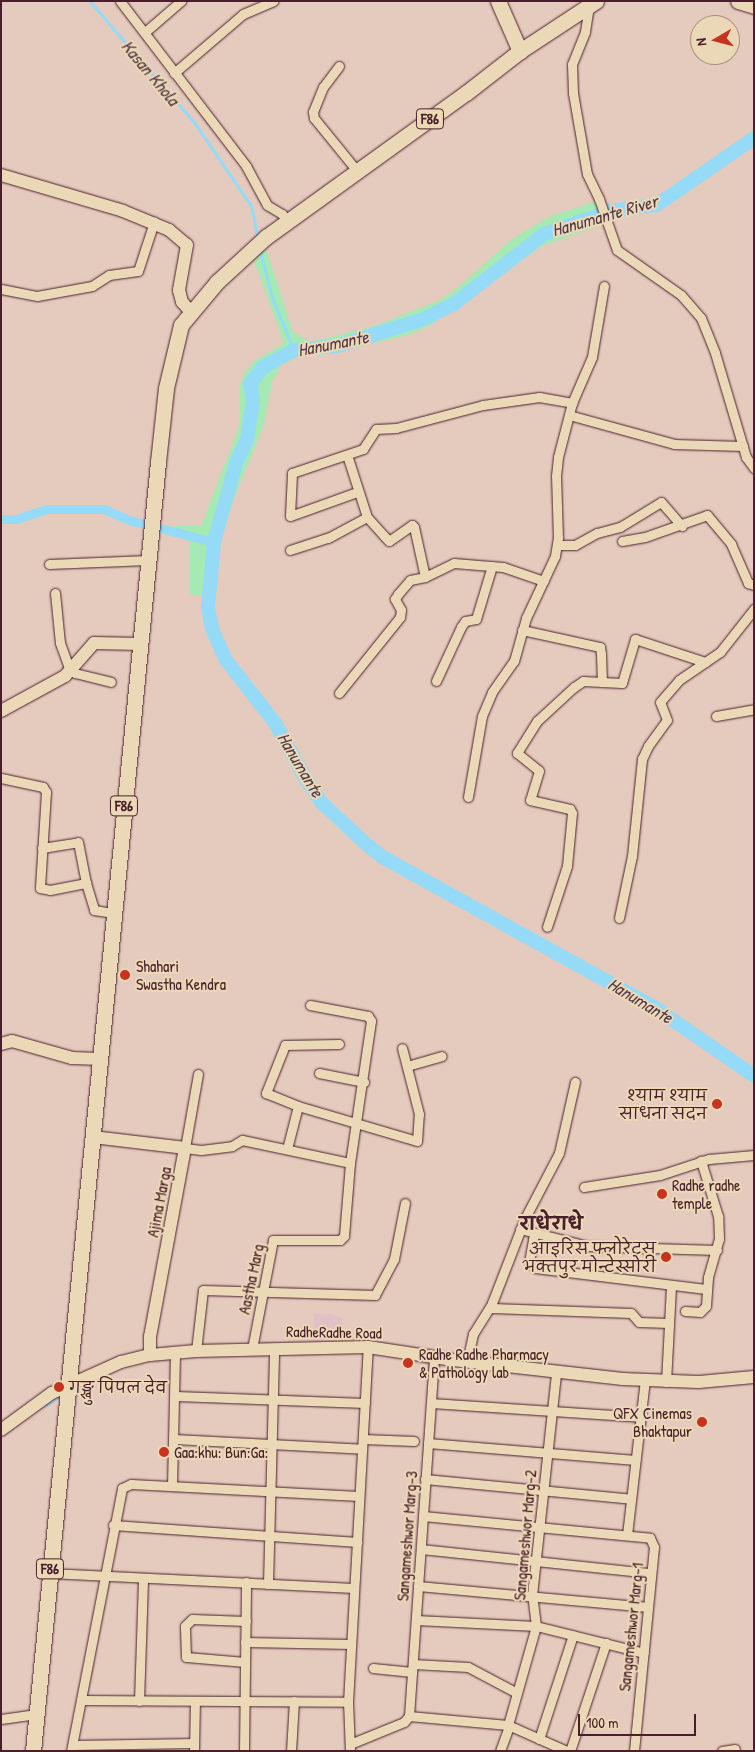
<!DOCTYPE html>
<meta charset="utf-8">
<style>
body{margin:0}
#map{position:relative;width:755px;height:1752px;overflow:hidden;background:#e5cabe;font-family:"Patrick Hand","Playpen Sans Deva",sans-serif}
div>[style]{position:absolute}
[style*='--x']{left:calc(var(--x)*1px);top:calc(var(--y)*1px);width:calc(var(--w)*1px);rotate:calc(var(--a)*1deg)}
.built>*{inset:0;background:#e1c1c3}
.green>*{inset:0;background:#a5e9b3}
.stream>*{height:2.5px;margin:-1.25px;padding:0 1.25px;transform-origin:1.25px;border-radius:1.25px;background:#95dbf7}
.canal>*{height:9px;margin:-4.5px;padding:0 4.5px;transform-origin:4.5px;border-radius:4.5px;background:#95dbf7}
.river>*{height:14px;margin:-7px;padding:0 7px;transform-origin:7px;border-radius:7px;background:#95dbf7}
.roads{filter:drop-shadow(0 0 1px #4a1f2b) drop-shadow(0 0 1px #4a1f2b)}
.street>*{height:9px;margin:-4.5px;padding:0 4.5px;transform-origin:4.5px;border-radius:4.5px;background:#ebd8b6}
.secondary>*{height:12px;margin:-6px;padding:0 6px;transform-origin:6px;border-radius:6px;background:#ebd8b6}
.primary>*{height:15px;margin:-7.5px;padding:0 7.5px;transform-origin:7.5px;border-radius:7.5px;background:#ebd8b6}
.dots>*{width:14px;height:14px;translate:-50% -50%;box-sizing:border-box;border:2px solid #ebd8b6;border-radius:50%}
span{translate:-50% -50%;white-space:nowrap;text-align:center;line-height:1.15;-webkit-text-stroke:4px #ebd8b6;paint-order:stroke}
.shield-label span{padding:1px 4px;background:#ebd8b6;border:1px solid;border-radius:4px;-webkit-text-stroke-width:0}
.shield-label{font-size:15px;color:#4a1f2b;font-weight:700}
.poi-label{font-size:16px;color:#4a1f2b}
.left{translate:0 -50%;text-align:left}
.right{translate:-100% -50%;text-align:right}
.street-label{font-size:16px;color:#4a1f2b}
.water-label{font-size:18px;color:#553b4a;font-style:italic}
.neighbourhood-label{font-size:18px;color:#4a1f2b;font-weight:700}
.frame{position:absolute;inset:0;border:2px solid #4a1f2b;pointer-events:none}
.north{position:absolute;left:690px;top:15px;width:50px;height:50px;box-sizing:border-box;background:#ebd8b6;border:1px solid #ab8e7e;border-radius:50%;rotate:262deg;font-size:14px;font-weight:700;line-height:20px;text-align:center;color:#4a1f2b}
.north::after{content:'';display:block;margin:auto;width:18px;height:22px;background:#c8321e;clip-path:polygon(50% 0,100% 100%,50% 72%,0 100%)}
.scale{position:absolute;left:578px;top:1714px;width:118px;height:22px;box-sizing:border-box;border:2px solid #4a1f2b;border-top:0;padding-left:6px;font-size:15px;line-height:18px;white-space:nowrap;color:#4a1f2b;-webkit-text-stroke:4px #ebd8b6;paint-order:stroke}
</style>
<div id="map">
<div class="built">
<i style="clip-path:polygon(314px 1314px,332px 1314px,342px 1318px,344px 1333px,332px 1340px,313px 1341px)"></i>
</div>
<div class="green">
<i style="clip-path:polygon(597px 201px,604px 224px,542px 246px,431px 325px,408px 335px,326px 354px,298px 357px,281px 365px,272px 382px,264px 424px,225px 521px,217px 553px,215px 596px,190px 595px,190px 542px,187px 536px,174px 536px,177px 526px,201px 526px,233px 443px,240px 422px,240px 386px,244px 374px,254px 361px,284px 343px,254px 260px,266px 249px,293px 332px,311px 342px,374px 326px,440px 300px,456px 289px,512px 239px,551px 216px)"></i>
</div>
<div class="stream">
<i style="--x:90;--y:1;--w:161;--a:49.3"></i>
<i style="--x:195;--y:123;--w:102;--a:55.8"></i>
<i style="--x:252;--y:207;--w:31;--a:79"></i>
<i style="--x:260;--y:250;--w:51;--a:75.1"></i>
<i style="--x:273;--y:299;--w:55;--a:67.6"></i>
<i style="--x:45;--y:1406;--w:19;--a:-35"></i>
</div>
<div class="canal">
<i style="--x:1;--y:519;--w:15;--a:0"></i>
<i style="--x:16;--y:519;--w:32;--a:-18"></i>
<i style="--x:46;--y:509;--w:58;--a:0"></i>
<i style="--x:104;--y:509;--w:27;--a:24"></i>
<i style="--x:129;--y:520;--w:88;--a:14.5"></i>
</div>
<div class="river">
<i style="--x:754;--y:138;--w:118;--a:145.4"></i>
<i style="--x:657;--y:205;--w:47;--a:172.7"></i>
<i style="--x:610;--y:211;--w:70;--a:160.8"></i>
<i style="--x:544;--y:234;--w:114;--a:142.1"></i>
<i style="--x:454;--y:304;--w:37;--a:154"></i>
<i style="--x:421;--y:320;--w:88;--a:162.8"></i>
<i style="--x:337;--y:346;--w:43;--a:174.7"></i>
<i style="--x:294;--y:350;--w:35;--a:151"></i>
<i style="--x:263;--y:367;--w:21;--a:127"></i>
<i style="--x:250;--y:384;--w:16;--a:79"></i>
<i style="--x:253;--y:400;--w:40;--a:98.5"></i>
<i style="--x:247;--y:440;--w:25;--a:116"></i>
<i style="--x:236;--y:463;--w:82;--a:105.6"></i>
<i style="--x:214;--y:542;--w:66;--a:95.2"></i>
<i style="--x:208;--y:608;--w:21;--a:79"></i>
<i style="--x:212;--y:629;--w:34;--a:66"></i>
<i style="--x:226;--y:660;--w:80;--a:52.1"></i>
<i style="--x:275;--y:723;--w:66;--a:61.1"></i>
<i style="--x:307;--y:781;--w:27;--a:56"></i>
<i style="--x:322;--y:803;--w:60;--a:43"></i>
<i style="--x:366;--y:844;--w:23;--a:38"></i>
<i style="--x:384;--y:858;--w:312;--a:28.9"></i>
<i style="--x:657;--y:1009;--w:118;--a:34.6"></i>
</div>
<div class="roads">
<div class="street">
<i style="--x:120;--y:1;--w:208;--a:52.6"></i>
<i style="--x:246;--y:166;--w:44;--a:61.7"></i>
<i style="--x:267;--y:205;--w:17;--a:31"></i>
<i style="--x:282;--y:214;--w:9;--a:54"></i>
<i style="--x:589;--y:6;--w:26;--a:99"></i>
<i style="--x:585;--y:32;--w:35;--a:112"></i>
<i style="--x:572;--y:64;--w:29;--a:88"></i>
<i style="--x:573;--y:93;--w:82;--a:80.2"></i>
<i style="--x:587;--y:174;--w:28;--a:64"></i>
<i style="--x:599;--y:199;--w:54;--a:70.6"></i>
<i style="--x:617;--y:250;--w:78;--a:35.1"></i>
<i style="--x:681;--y:295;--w:30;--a:49"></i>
<i style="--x:701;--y:318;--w:38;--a:68"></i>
<i style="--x:715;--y:353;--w:109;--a:73.4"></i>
<i style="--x:746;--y:457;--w:14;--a:54"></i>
<i style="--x:145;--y:32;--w:48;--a:-40.7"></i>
<i style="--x:339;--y:66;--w:26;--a:127"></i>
<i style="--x:323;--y:87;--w:27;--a:112"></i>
<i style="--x:313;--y:112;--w:6;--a:81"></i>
<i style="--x:314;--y:118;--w:68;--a:50.9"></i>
<i style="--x:174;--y:73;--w:91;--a:-40.5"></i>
<i style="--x:243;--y:14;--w:33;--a:-23"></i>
<i style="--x:1;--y:289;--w:37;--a:11"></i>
<i style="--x:37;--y:296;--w:56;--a:-10.3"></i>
<i style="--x:92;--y:286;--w:20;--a:-33"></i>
<i style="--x:109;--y:275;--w:29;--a:-8"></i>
<i style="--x:138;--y:271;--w:52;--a:-71.9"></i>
<i style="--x:569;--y:415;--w:109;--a:15.4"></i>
<i style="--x:674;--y:444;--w:69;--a:1.7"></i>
<i style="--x:347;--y:455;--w:65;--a:72.1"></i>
<i style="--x:367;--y:517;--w:25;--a:48"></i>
<i style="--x:384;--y:536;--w:7;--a:45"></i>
<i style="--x:389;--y:541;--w:28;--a:-35"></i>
<i style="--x:412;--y:525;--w:3;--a:45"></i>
<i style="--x:414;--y:527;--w:51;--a:77.6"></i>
<i style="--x:425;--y:577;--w:32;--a:-26"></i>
<i style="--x:454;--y:563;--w:49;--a:4.7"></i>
<i style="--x:503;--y:567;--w:43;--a:18.9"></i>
<i style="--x:357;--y:492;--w:71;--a:160.3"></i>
<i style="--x:290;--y:516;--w:43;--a:-87.3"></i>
<i style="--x:292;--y:473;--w:75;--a:-18.7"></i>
<i style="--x:363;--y:449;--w:24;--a:-57"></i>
<i style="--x:376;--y:429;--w:20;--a:-3"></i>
<i style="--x:396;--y:428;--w:90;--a:-14.8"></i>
<i style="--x:483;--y:405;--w:57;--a:-8.1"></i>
<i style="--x:539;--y:397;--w:34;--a:10"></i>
<i style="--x:622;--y:541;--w:23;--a:-10"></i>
<i style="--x:645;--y:537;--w:66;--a:-19.5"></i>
<i style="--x:707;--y:515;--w:38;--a:50"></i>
<i style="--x:731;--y:544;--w:43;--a:66.4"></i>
<i style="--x:748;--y:583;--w:6;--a:18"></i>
<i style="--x:558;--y:545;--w:17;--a:0"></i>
<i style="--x:575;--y:545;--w:25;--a:-29"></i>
<i style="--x:597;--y:533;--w:24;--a:-15"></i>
<i style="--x:620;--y:527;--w:48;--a:-31.4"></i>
<i style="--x:661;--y:502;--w:32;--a:49"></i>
<i style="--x:290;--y:550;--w:40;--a:-18"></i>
<i style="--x:328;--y:538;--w:44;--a:-28.3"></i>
<i style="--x:49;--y:564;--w:99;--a:-2.3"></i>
<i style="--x:55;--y:593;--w:50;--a:84.3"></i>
<i style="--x:60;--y:643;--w:23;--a:70"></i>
<i style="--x:68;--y:665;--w:11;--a:49"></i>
<i style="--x:75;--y:673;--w:37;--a:14"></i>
<i style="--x:522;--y:630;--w:80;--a:12.3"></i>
<i style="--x:600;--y:647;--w:7;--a:82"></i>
<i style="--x:601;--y:654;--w:28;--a:88"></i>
<i style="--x:602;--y:682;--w:19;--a:-177"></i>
<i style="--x:583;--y:681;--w:11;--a:146"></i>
<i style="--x:574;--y:687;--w:50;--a:137.4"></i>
<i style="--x:537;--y:721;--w:38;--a:122"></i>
<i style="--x:517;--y:753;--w:28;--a:39"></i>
<i style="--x:539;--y:771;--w:30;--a:107"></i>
<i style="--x:530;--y:800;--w:41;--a:12.7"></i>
<i style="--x:570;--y:809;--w:4;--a:63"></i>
<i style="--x:572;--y:813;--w:53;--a:95.4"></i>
<i style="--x:567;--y:866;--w:64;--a:108.2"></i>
<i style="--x:436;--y:681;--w:60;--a:-65.2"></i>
<i style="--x:461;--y:627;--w:7;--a:-56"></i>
<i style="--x:465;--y:621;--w:11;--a:-10"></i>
<i style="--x:476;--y:619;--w:55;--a:-73.2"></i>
<i style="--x:602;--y:682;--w:20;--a:3"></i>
<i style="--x:622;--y:683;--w:46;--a:-73.5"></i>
<i style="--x:635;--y:639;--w:74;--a:18.2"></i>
<i style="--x:339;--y:693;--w:97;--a:-51.2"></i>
<i style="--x:400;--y:617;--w:7;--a:-82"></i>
<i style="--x:401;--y:610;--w:13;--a:-119"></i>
<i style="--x:395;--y:599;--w:6;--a:-59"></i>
<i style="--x:398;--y:594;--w:18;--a:-49"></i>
<i style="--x:410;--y:580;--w:15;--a:-11"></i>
<i style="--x:716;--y:716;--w:39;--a:-10"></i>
<i style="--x:1;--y:778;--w:43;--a:12.1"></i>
<i style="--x:43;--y:787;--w:6;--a:59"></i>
<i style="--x:46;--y:792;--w:96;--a:93.6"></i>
<i style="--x:40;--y:888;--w:10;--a:11"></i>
<i style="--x:50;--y:890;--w:37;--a:-11"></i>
<i style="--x:86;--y:883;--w:28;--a:73"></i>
<i style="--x:94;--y:910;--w:20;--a:9"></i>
<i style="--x:468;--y:797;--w:82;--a:-80.2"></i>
<i style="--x:482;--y:716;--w:26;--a:-67"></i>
<i style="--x:492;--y:692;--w:38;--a:-55"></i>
<i style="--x:514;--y:661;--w:45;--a:-74.4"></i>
<i style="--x:526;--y:618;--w:68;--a:-64.9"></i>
<i style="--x:555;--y:556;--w:18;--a:-81"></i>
<i style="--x:558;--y:538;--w:62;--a:-91.8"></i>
<i style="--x:556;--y:476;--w:19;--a:-84"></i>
<i style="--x:558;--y:457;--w:56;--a:-75.5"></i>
<i style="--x:572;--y:403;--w:50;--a:-66.5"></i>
<i style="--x:592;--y:357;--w:72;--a:-80.4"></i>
<i style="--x:42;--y:848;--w:36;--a:-9"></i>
<i style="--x:78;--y:842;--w:42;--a:79"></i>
<i style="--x:619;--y:918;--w:63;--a:-78.2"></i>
<i style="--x:632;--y:856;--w:98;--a:-84.1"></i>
<i style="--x:642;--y:759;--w:14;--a:-65"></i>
<i style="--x:648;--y:746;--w:32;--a:-54"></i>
<i style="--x:667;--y:720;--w:19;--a:-111"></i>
<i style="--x:660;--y:702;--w:29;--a:-49"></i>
<i style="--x:679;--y:680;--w:50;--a:-34.3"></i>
<i style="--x:720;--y:652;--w:55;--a:-51.7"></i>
<i style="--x:339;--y:1044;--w:54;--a:178.9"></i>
<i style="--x:285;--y:1045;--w:52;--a:111.6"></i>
<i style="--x:266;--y:1093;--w:35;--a:22"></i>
<i style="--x:298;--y:1106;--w:124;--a:16.4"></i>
<i style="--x:417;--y:1141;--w:27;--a:-86"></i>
<i style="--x:419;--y:1114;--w:68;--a:-104.4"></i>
<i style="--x:407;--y:1066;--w:36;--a:-16"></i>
<i style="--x:319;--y:1073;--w:46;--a:11.3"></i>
<i style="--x:198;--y:1074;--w:75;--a:100"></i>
<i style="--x:185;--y:1148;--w:16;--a:7"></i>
<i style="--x:201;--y:1150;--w:31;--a:-7"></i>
<i style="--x:232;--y:1146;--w:12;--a:-31"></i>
<i style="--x:242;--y:1140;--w:110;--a:12"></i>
<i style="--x:287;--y:1149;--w:44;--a:-75.7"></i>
<i style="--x:584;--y:1187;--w:77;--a:-9"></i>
<i style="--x:660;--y:1175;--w:52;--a:-18.1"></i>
<i style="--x:709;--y:1159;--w:45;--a:-5.1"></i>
<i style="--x:520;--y:1229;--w:69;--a:14.2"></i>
<i style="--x:587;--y:1246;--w:130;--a:1.8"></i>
<i style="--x:534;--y:1234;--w:27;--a:100"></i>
<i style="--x:529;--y:1261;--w:9;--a:49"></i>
<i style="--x:535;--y:1268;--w:172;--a:7"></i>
<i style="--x:492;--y:1303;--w:5;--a:90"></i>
<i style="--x:492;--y:1308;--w:139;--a:2.1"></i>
<i style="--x:631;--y:1313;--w:12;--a:48"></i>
<i style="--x:639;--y:1322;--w:30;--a:2"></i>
<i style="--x:685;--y:1311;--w:15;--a:4"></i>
<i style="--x:700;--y:1312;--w:8;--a:-45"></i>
<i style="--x:706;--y:1306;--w:29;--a:-86"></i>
<i style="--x:708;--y:1277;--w:40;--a:-74"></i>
<i style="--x:719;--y:1239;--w:23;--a:-92"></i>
<i style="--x:718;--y:1216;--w:58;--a:-107.2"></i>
<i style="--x:252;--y:1349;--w:111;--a:-79.1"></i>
<i style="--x:273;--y:1240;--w:67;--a:0"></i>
<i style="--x:340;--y:1240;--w:6;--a:-45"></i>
<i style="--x:344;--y:1236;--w:73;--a:-85.3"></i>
<i style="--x:350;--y:1163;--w:144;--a:-81.6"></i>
<i style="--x:371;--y:1021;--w:6;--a:-121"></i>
<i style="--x:368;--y:1016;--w:59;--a:-169.3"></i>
<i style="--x:196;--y:1351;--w:61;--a:-83.5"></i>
<i style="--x:203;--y:1290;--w:172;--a:1.7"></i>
<i style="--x:375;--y:1295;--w:41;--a:-62.2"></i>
<i style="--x:394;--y:1259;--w:57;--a:-78.9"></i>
<i style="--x:467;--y:1362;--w:29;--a:-78"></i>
<i style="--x:473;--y:1334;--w:36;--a:-58"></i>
<i style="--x:492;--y:1303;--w:91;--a:-68.8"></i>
<i style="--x:525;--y:1218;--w:73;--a:-62.4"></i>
<i style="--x:559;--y:1153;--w:73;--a:-77.3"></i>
<i style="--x:666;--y:1382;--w:97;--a:-87"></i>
<i style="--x:176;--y:1396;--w:189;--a:2.1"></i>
<i style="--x:431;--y:1403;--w:209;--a:3.8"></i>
<i style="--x:174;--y:1439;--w:188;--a:3"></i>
<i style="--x:363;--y:1439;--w:51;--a:2.2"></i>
<i style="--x:428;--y:1443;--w:208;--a:4.7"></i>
<i style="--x:425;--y:1479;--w:207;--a:5.5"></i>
<i style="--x:172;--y:1486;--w:133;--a:-88.7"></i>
<i style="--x:423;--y:1516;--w:228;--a:5.5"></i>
<i style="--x:650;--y:1538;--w:10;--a:66"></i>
<i style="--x:654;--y:1547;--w:205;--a:95.6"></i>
<i style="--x:113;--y:1525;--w:245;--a:4"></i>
<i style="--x:627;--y:1535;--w:156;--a:-83.4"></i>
<i style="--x:421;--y:1549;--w:231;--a:6"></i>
<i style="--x:49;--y:1573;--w:305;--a:2.8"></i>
<i style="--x:268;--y:1584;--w:236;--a:-88.5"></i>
<i style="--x:418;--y:1586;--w:231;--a:5.2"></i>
<i style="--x:416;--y:1620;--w:120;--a:2.9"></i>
<i style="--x:536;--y:1626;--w:111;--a:14"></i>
<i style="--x:245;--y:1642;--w:106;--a:1.1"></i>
<i style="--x:245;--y:1662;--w:59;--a:-175.2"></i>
<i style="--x:186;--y:1657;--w:31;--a:-92"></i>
<i style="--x:185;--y:1626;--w:10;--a:-45"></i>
<i style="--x:192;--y:1619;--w:54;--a:2.1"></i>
<i style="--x:413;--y:1664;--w:55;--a:3.1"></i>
<i style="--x:468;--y:1667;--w:55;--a:28"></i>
<i style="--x:373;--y:1668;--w:39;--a:6"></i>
<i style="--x:81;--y:1700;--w:267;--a:0.4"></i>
<i style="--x:139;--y:1701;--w:123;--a:-88.1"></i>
<i style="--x:409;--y:1716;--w:360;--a:-86"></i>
<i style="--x:409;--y:1716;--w:99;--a:5.2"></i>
<i style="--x:508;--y:1725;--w:64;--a:23.8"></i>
<i style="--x:1;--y:1719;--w:36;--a:-8"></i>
<i style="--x:508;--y:1725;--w:103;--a:-74.2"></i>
<i style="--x:536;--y:1626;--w:31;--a:-97"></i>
<i style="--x:532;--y:1595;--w:223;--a:-83.8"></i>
<i style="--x:539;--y:1739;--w:109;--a:-71.9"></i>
<i style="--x:350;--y:1744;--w:58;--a:-22.2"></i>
<i style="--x:404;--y:1722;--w:8;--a:-50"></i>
<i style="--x:73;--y:1745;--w:121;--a:-0.9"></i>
<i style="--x:71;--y:1751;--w:268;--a:-79"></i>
<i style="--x:122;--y:1488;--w:10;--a:-24"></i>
<i style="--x:131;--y:1484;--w:228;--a:3"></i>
<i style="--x:194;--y:1751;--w:50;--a:-88.9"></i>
<i style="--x:244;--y:1751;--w:169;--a:-89.3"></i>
<i style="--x:291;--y:1751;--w:50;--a:-86.6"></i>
<i style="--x:350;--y:1751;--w:49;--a:-92.3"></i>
<i style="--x:348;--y:1702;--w:356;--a:-86.8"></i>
<i style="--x:500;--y:1751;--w:27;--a:-70"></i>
<i style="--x:570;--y:1751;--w:114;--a:-71.6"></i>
<i style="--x:722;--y:1751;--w:13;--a:-9"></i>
</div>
<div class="secondary">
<i style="--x:1;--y:175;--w:127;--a:16.4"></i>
<i style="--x:123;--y:211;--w:50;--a:22.4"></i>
<i style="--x:169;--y:230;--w:23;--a:40"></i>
<i style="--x:187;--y:245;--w:46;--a:100.1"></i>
<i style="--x:179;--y:290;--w:12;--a:76"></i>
<i style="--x:182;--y:302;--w:12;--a:48"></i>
<i style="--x:1;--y:711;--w:73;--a:-28.7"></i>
<i style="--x:65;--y:676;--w:44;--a:-48.7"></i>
<i style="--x:94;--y:643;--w:45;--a:1.3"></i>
<i style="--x:1;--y:1044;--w:11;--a:-15"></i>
<i style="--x:12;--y:1041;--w:62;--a:15.8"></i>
<i style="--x:72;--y:1058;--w:28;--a:2"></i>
<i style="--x:93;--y:1137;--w:93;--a:6.8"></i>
<i style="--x:185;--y:1148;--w:191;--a:100.5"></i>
<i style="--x:150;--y:1336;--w:19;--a:90"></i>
<i style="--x:1;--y:1430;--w:63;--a:-36"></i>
<i style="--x:52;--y:1393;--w:76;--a:-24.2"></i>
<i style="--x:121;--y:1362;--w:30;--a:-14"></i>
<i style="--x:150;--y:1355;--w:46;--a:-5"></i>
<i style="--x:196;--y:1351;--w:172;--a:-1.3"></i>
<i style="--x:368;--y:1347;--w:86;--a:8.7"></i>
<i style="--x:453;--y:1360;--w:171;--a:6.4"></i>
<i style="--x:623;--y:1379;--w:75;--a:2.3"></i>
<i style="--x:698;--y:1382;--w:56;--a:-5.1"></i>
</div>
<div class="primary">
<i style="--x:498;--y:1;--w:55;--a:66.3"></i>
<i style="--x:738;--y:1;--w:17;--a:17"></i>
<i style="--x:33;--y:1751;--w:1295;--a:-84.46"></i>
<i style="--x:158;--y:462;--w:74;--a:-83.8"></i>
<i style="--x:166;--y:388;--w:65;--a:-76.6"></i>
<i style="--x:181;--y:325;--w:56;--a:-50.1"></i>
<i style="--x:217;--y:282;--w:67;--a:-42.6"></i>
<i style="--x:266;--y:237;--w:246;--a:-35.8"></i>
<i style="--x:466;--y:93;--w:68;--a:-37.9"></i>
<i style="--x:520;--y:51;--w:91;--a:-33.3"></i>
</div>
</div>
<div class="dots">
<i style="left:125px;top:975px;background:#c8321e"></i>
<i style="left:717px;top:1104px;background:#c8321e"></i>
<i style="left:662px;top:1194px;background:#c8321e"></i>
<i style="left:666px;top:1257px;background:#c8321e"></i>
<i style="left:408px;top:1363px;background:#c8321e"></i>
<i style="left:59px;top:1387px;background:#c8321e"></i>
<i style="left:702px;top:1422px;background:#c8321e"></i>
<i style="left:164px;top:1452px;background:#c8321e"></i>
</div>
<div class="shield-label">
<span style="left:430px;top:119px">F86</span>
<span style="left:124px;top:806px">F86</span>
<span style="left:50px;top:1569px">F86</span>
</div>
<div class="poi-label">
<span class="left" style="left:136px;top:975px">Shahari<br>Swastha Kendra</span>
<span class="right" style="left:707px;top:1104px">श्याम श्याम<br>साधना सदन</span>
<span class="left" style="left:672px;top:1194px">Radhe radhe<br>temple</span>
<span class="right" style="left:656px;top:1257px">आइरिस फ्लोरेट्स<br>भक्तपुर मोन्टेस्सोरी</span>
<span class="left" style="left:419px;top:1363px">Radhe Radhe Pharmacy<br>&amp; Pathology lab</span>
<span class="left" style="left:69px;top:1387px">गङ्खु पिपल देव</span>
<span class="right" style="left:692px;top:1422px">QFX Cinemas<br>Bhaktapur</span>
<span class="left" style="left:174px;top:1452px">Gaa:khu: Bun:Ga:</span>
</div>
<div class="street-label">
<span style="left:159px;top:1202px;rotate:-79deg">Ajima Marga</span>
<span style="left:251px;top:1279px;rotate:-78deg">Aastha Marg</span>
<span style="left:334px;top:1332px;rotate:1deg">RadheRadhe Road</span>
<span style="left:525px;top:1535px;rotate:-85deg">Sangameshwor Marg-2</span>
<span style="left:407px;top:1536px;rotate:-86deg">Sangameshwor Marg-3</span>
<span style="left:631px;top:1627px;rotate:-84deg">Sangameshwor Marg-1</span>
</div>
<div class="water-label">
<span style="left:150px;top:73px;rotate:50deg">Kasan Khola</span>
<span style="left:605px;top:216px;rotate:-16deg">Hanumante River</span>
<span style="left:333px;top:344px;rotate:-11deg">Hanumante</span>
<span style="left:300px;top:765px;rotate:59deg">Hanumante</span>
<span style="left:640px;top:1001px;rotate:31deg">Hanumante</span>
</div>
<div class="neighbourhood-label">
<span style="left:551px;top:1224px">राधेराधे</span>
</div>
<div class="frame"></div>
<div class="north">N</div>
<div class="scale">100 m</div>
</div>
